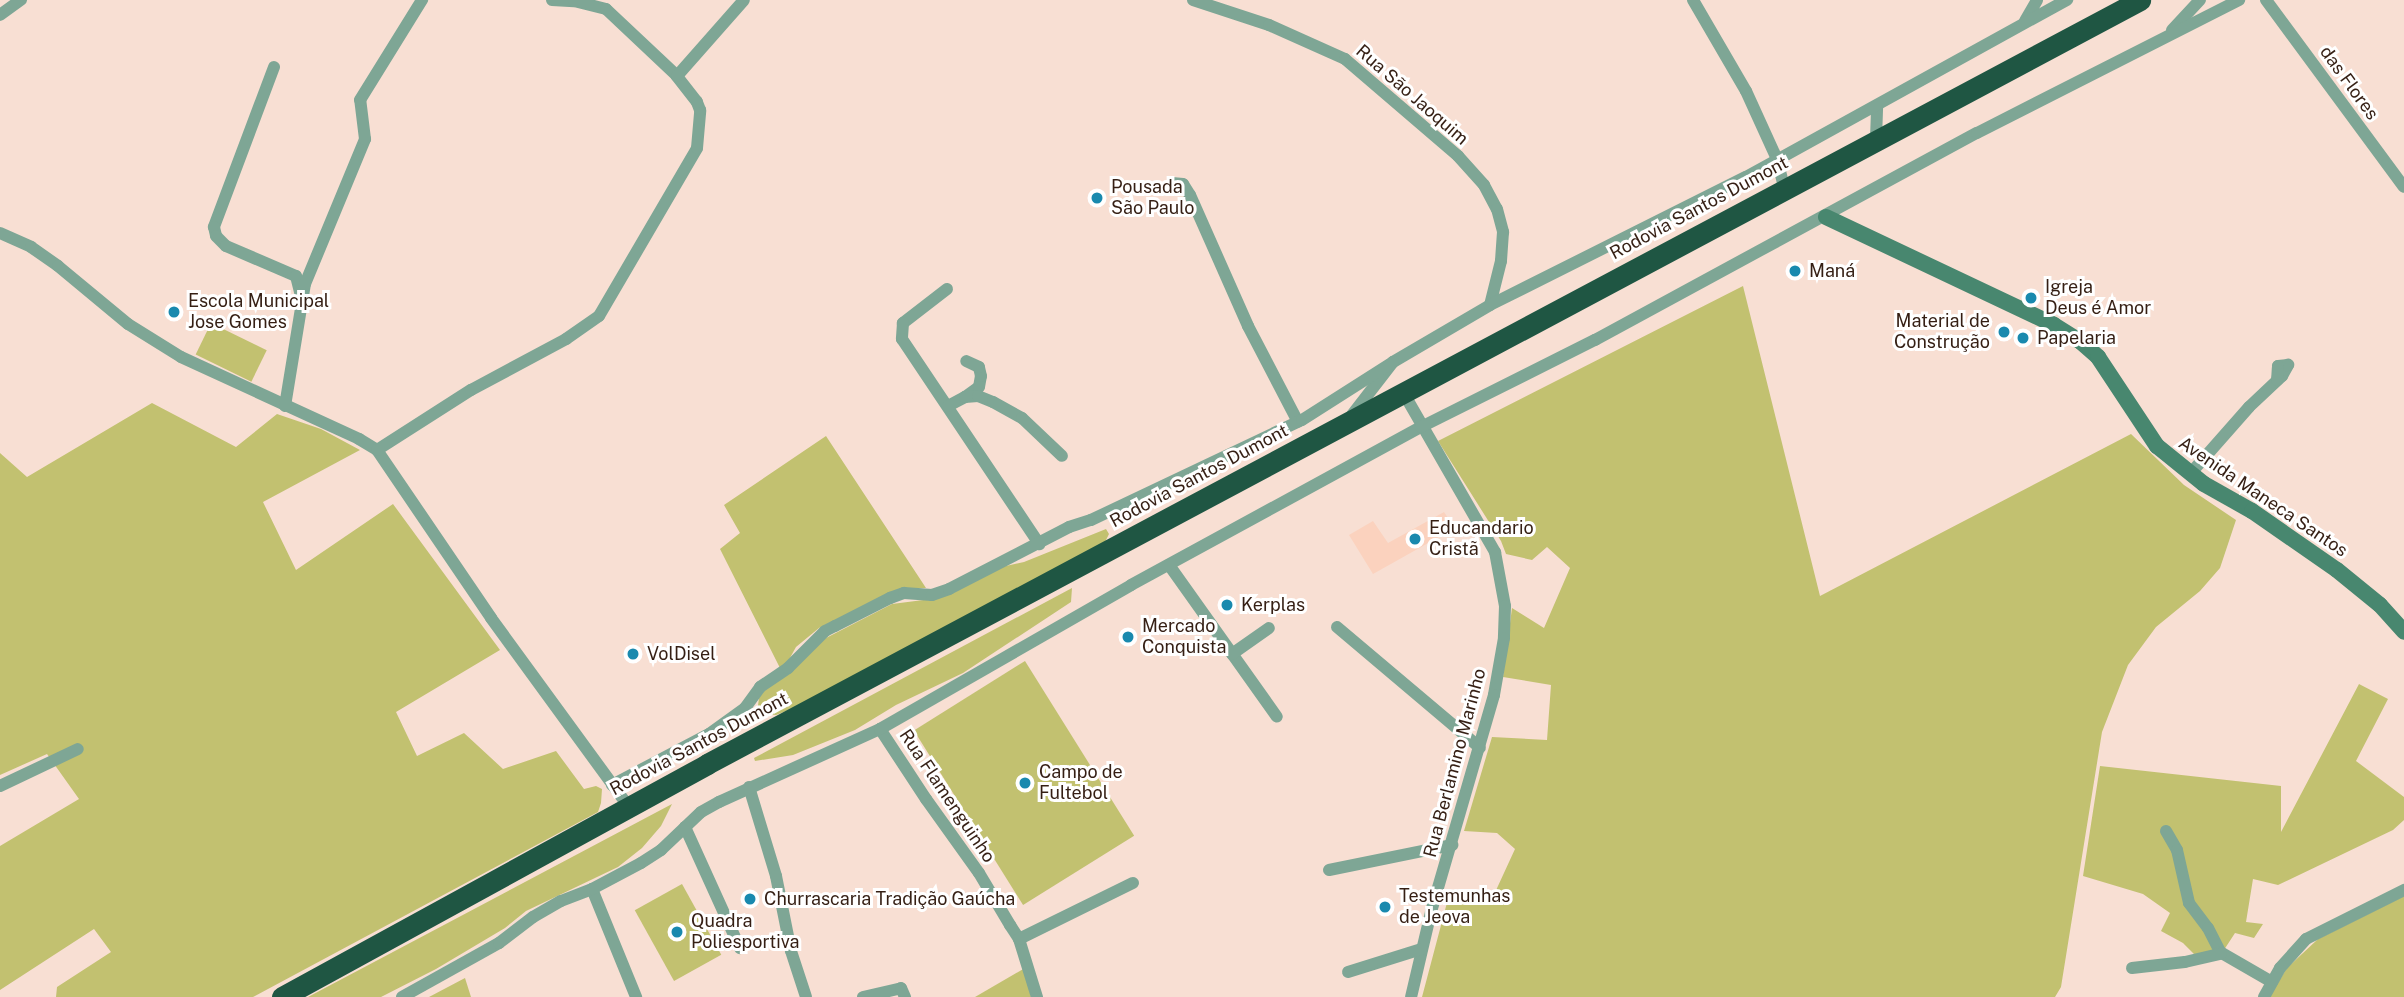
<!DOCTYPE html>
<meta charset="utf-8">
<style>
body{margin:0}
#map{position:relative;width:2404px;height:997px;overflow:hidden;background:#f8dfd3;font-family:"Public Sans",sans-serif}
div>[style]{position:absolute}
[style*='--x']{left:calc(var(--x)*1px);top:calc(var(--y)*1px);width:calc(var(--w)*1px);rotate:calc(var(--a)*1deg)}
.built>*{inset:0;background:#fbd2be}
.green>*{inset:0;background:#c2c170;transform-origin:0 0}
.street>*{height:12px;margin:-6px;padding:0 6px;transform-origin:6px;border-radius:6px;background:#7ea695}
.secondary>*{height:16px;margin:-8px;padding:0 8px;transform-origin:8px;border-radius:8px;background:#48876f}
.highway>*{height:21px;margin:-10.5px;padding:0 10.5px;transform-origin:10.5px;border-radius:10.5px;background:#1f5643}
.dots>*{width:19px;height:19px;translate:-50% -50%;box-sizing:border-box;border:4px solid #fff;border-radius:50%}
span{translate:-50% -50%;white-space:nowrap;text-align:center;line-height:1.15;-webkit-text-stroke:6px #fff;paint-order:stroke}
.street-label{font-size:18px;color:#351f14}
.poi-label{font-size:18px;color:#351f14}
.left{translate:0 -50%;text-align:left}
.right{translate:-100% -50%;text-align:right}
</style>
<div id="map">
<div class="built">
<i style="clip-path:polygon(1444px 512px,1455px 528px,1373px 574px,1349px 535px,1373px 521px,1388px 543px)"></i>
</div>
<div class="green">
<i style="clip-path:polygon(1743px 286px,1820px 596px,2131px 434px,2184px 485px,2236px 520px,2220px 568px,2200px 591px,2156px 627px,2128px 665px,2102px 732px,2061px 987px,2055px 997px,1422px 997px,1449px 895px,1492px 899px,1515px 849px,1497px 833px,1464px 831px,1492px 737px,1547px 740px,1551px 685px,1503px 677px,1512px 608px,1544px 628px,1570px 568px,1547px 547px,1532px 560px,1506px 554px,1501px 541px,1438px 441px)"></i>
<i style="left:211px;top:323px;width:62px;height:35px;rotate:26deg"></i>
<i style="clip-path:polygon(152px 403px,236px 447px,277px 414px,321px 429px,360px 450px,263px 502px,296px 570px,393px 504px,500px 650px,396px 712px,417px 756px,464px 733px,503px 769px,556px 751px,584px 789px,596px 786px,602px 789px,601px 803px,598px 812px,253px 997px,56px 997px,57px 987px,111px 952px,94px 929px,0 990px,0 846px,79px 799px,47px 754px,0 775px,0 453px,27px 477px)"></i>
<i style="clip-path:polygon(826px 436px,926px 588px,916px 588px,875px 601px,819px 628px,796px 647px,786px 665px,780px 668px,720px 549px,740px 533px,724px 505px)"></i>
<i style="clip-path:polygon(1106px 529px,1109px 534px,1104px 544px,825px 696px,776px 715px,757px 713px,759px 698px,768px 685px,826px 638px,892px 604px,939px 598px,997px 568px,1024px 562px)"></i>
<i style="clip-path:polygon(1072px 588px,1071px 602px,963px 673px,896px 705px,855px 730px,793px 755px,755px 761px,754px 758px)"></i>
<i style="left:1025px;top:661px;width:206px;height:131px;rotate:58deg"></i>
<i style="clip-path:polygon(2359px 684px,2388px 699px,2356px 761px,2404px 797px,2404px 820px,2393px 830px,2278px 885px,2253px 879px,2246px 922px,2263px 924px,2254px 938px,2235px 933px,2222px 953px,2195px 955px,2183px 943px,2161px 931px,2170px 913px,2143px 894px,2083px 876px,2100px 766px,2281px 786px,2281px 832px)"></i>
<i style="clip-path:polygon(672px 804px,661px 826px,642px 848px,618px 867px,526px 911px,505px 928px,436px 969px,381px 997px,308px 997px)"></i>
<i style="left:682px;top:884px;width:81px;height:54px;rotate:61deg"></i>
<i style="clip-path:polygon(2404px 896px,2404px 997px,2269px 997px,2287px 968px,2318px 939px)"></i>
<i style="clip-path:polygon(1025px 968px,1031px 997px,975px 997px)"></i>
<i style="clip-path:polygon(465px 978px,471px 997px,428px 997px,429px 997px)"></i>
</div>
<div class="street">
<i style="--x:552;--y:0;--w:22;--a:3"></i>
<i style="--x:574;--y:1;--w:33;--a:14"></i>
<i style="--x:606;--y:9;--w:98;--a:43.3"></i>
<i style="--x:1193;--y:0;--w:80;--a:18.2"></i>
<i style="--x:1269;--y:25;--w:83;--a:24.1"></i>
<i style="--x:1345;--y:59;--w:149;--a:40.6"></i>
<i style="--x:1458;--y:156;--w:39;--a:48"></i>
<i style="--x:1484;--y:185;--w:27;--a:62"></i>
<i style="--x:1497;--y:209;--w:24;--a:75"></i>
<i style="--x:1503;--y:232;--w:29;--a:94"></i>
<i style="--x:1501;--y:261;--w:45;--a:104"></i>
<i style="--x:1693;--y:0;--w:105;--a:59.8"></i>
<i style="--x:1746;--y:91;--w:75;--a:65.5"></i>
<i style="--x:1777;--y:159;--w:30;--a:76"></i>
<i style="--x:2266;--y:0;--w:232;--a:53.6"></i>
<i style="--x:0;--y:15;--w:26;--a:-36"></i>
<i style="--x:2025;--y:21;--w:24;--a:-60"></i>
<i style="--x:2172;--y:30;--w:41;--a:-47"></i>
<i style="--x:274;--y:67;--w:171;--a:110.6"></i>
<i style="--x:214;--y:227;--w:9;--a:77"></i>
<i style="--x:216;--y:236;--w:14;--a:45"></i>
<i style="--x:226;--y:246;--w:76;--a:23.2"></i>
<i style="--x:296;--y:276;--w:21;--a:76"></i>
<i style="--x:1876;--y:139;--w:33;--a:-88"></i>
<i style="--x:1172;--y:183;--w:11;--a:5"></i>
<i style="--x:1183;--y:184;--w:13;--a:58"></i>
<i style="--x:1190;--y:195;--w:143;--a:66.1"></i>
<i style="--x:1248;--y:326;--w:108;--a:62.5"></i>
<i style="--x:0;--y:233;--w:34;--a:24"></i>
<i style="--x:31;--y:247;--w:33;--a:35"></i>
<i style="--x:58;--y:266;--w:91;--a:39.6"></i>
<i style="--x:128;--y:324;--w:62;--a:31.9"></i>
<i style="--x:181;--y:357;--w:196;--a:24.7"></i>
<i style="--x:359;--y:439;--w:21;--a:31"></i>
<i style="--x:377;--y:450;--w:203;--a:55.8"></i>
<i style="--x:491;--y:618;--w:234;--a:53.9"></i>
<i style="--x:947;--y:289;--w:56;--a:142.3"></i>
<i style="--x:903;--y:323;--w:16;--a:94"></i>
<i style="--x:902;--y:339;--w:247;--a:56.2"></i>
<i style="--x:1403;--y:392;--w:185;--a:60.1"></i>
<i style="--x:1495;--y:552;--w:55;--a:79.5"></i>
<i style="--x:1505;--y:606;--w:32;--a:92"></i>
<i style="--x:1504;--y:638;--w:58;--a:100"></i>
<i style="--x:1494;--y:695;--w:226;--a:106.2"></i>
<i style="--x:1431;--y:912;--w:87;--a:103.2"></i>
<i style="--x:965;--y:397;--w:17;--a:-36"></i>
<i style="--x:979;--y:387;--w:11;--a:-80"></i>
<i style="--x:981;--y:376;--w:9;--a:-103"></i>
<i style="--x:979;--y:367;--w:14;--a:-155"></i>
<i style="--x:285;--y:406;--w:124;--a:-80.7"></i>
<i style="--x:305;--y:284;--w:157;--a:-67.5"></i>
<i style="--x:365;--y:139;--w:39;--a:-97"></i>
<i style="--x:360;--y:100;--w:118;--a:-58.2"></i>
<i style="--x:948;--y:406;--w:19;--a:-28"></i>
<i style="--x:965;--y:397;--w:13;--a:-4"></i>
<i style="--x:978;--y:396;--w:16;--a:22"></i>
<i style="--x:993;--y:402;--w:33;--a:29"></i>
<i style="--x:1022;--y:418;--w:55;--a:43.5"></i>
<i style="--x:1352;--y:415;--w:67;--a:-52.3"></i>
<i style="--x:1393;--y:362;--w:113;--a:-30.4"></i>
<i style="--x:1490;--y:305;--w:286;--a:-26.6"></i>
<i style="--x:1746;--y:177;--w:367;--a:-28.9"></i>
<i style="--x:377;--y:450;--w:112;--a:-32.6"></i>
<i style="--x:471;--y:390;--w:108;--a:-28.2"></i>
<i style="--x:566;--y:339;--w:40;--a:-34.9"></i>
<i style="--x:599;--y:316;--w:194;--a:-59.7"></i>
<i style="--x:697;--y:148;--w:38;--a:-85"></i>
<i style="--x:700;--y:110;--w:9;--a:-111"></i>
<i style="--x:697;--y:102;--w:33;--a:-128"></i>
<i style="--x:677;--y:76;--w:101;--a:-48.6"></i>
<i style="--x:2190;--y:474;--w:89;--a:-48.6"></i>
<i style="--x:2249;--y:407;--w:45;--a:-43.2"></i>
<i style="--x:2282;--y:376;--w:13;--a:-61"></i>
<i style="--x:2288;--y:365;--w:10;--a:174"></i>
<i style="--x:2278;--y:366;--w:14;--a:94"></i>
<i style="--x:1169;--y:565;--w:186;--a:54.6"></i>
<i style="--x:1337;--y:627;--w:187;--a:40.2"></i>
<i style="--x:1232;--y:654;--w:45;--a:-35.1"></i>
<i style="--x:880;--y:729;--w:84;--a:56.7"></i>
<i style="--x:926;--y:799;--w:91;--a:54.4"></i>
<i style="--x:979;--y:873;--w:61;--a:59.2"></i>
<i style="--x:1010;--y:925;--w:17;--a:57"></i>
<i style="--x:1019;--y:939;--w:61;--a:72.8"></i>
<i style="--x:612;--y:785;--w:110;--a:-27.7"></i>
<i style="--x:709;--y:734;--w:44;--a:-35.8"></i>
<i style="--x:745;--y:708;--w:26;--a:-54"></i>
<i style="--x:760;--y:687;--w:34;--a:-34"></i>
<i style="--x:788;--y:668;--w:52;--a:-45"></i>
<i style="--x:825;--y:631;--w:11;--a:-27"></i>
<i style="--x:835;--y:626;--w:62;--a:-27"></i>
<i style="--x:890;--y:598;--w:15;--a:-20"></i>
<i style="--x:904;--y:593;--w:28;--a:4"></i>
<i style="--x:932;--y:595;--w:18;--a:-19"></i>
<i style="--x:949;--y:589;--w:135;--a:-27.3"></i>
<i style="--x:1069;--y:527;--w:23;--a:-18"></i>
<i style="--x:1091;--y:520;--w:233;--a:-25.4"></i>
<i style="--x:1302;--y:420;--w:108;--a:-32.5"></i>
<i style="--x:0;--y:786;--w:86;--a:-25.4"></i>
<i style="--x:749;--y:787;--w:93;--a:73.1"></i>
<i style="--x:776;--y:876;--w:76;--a:78.7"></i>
<i style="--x:791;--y:951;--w:48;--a:71.9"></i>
<i style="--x:685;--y:827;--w:133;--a:65.6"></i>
<i style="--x:2166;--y:831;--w:22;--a:60"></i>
<i style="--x:2177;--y:850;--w:54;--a:77.2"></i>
<i style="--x:2189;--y:903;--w:31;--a:53"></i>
<i style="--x:2208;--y:928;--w:27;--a:63"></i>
<i style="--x:2220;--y:952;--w:60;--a:30"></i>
<i style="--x:1329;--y:870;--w:126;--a:-11.5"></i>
<i style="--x:592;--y:889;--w:117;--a:67.8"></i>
<i style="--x:1019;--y:939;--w:127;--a:-26.2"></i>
<i style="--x:2132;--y:968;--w:53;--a:-6.5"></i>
<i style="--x:2185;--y:962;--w:37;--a:-13"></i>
<i style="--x:1348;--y:972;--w:77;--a:-17.3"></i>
<i style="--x:402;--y:997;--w:111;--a:-29.1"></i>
<i style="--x:499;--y:943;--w:43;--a:-37.4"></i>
<i style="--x:533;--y:917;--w:32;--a:-30"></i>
<i style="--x:561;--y:901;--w:33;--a:-21"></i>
<i style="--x:592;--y:889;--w:55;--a:-28"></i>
<i style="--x:641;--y:863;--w:24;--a:-33"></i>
<i style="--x:661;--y:850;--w:55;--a:-43.5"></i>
<i style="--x:701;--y:812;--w:21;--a:-29"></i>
<i style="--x:719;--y:802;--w:177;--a:-24.4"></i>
<i style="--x:880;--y:729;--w:289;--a:-29.8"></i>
<i style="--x:1131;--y:585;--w:330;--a:-28.6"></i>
<i style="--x:1421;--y:427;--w:195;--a:-26.6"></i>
<i style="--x:1595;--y:340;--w:434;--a:-28.5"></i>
<i style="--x:1977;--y:133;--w:294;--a:-26.9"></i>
<i style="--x:863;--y:997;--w:39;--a:-13"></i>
<i style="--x:901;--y:988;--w:10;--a:66"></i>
<i style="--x:2264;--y:997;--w:33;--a:-61"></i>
<i style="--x:2280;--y:968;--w:39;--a:-48"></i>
<i style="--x:2306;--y:939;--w:110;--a:-26.6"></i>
</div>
<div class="secondary">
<i style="--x:1826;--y:217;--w:252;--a:25.3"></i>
<i style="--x:2054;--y:325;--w:32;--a:32"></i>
<i style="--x:2081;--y:342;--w:23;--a:41"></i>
<i style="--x:2098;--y:357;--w:107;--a:56.5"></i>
<i style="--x:2157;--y:446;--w:60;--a:39"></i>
<i style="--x:2204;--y:484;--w:55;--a:29.4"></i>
<i style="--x:2252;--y:511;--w:103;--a:34.8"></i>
<i style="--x:2337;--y:570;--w:55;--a:39.1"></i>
<i style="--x:2380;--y:605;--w:36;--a:48"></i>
</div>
<div class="highway">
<i style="--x:282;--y:997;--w:485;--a:-28.7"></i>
<i style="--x:707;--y:764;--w:1624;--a:-28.06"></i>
</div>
<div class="dots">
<i style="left:1097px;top:198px;background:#1989ae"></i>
<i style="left:1795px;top:271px;background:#1989ae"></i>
<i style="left:2031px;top:298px;background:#1989ae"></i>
<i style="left:174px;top:312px;background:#1989ae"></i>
<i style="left:2004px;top:332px;background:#1989ae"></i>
<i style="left:2023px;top:338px;background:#1989ae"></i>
<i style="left:1415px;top:539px;background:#1989ae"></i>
<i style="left:1227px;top:605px;background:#1989ae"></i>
<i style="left:1128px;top:637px;background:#1989ae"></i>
<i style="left:633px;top:654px;background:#1989ae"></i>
<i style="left:1025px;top:783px;background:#1989ae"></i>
<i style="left:750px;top:899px;background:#1989ae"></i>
<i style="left:1385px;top:907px;background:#1989ae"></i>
<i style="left:677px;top:932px;background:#1989ae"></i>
</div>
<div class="street-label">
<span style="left:2349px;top:83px;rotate:54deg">das Flores</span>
<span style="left:1412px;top:95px;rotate:41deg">Rua São Jaoquim</span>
<span style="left:1699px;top:208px;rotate:-28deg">Rodovia Santos Dumont</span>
<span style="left:1199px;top:476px;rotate:-28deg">Rodovia Santos Dumont</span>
<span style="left:2263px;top:497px;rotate:34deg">Avenida Maneca Santos</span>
<span style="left:699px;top:744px;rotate:-28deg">Rodovia Santos Dumont</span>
<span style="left:1455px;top:763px;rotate:-75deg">Rua Berlamino Marinho</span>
<span style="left:947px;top:796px;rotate:56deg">Rua Flamenguinho</span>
</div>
<div class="poi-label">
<span class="left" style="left:1111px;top:198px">Pousada<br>São Paulo</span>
<span class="left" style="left:1809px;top:271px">Maná</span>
<span class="left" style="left:2045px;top:298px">Igreja<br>Deus é Amor</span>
<span class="left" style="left:188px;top:312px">Escola Municipal<br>Jose Gomes</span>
<span class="right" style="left:1990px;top:332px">Material de<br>Construção</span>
<span class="left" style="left:2037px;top:338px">Papelaria</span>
<span class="left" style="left:1429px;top:539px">Educandario<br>Cristã</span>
<span class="left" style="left:1241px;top:605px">Kerplas</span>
<span class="left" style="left:1142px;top:637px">Mercado<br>Conquista</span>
<span class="left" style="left:647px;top:654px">VolDisel</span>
<span class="left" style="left:1039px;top:783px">Campo de<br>Fultebol</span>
<span class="left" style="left:1399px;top:907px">Testemunhas<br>de Jeova</span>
<span class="left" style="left:764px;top:899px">Churrascaria Tradição Gaúcha</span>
<span class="left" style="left:691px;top:932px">Quadra<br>Poliesportiva</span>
</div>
</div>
